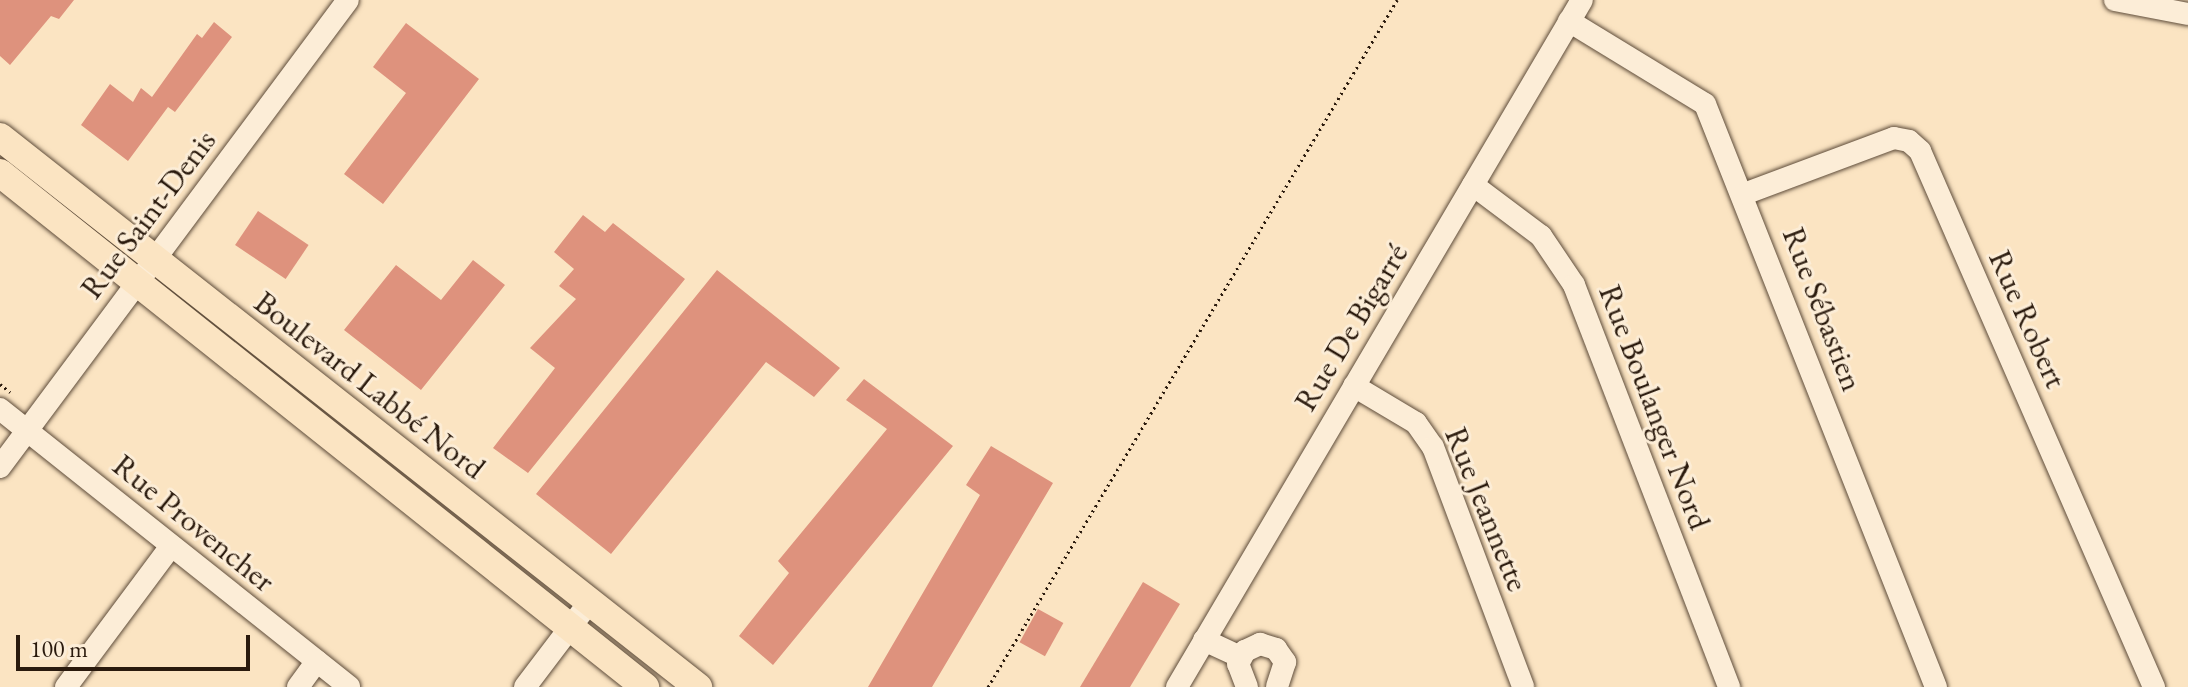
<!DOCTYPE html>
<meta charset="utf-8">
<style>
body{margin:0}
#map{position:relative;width:2188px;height:687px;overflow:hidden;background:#fbe4c2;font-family:"EB Garamond",serif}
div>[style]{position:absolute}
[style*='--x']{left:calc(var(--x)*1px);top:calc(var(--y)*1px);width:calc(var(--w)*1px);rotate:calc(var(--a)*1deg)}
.building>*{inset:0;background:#de927d;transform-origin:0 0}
.path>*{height:3px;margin-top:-1.5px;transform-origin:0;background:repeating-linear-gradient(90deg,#2a1a0d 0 2px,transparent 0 6px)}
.roads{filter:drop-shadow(0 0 2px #5e4c3a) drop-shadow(0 0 2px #5e4c3a)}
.minor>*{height:22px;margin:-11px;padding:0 11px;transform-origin:11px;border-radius:11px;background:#fcedd7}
.major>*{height:28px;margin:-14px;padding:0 14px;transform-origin:14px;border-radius:14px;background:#fbe4c2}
span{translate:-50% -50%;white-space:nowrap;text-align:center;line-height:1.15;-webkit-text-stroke:6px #fcedd7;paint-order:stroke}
.street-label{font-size:32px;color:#2a1a0d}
.scale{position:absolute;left:16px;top:635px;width:234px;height:36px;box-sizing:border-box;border:4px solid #2a1a0d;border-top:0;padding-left:10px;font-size:24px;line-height:28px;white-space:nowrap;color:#2a1a0d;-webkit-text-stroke:6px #fcedd7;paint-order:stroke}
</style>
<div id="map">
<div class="building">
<i style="clip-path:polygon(0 0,74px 0,59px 19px,51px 16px,10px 65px,0 56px)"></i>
<i style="clip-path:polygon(214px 22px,232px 37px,175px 112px,168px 107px,128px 161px,81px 125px,110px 84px,133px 102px,141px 88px,152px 97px,197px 34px,202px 38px)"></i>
<i style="clip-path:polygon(406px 23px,479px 79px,383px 204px,344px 174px,406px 93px,373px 67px)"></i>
<i style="left:258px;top:211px;width:61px;height:41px;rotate:34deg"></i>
<i style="clip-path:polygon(583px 215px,605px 232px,613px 223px,685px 279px,528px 473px,493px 448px,555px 368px,530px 348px,576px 299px,559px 286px,574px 269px,554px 252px)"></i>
<i style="clip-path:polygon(473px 260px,505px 285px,421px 390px,344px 330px,396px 265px,441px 300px)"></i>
<i style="clip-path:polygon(717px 270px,840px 368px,814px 397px,766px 362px,611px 554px,536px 494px)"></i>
<i style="clip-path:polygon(864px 379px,953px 446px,773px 665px,739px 636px,789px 573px,778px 561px,887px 429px,846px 400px)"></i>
<i style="clip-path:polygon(991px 446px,1053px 483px,932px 687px,868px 687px,980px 495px,966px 485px)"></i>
<i style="clip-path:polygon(1143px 582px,1180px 604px,1130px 687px,1080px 687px)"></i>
<i style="left:1038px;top:609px;width:29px;height:38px;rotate:29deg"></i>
</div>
<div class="path">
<i style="--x:0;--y:384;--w:13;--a:39"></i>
<i style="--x:988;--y:687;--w:800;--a:-59.23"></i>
</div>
<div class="roads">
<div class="minor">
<i style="--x:2115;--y:0;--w:74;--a:10.9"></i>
<i style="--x:1569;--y:21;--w:159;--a:31.4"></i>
<i style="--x:1705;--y:104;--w:627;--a:68.39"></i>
<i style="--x:1473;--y:185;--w:85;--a:36.9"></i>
<i style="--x:1541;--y:236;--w:59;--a:56"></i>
<i style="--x:1574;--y:285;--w:431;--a:68.9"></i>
<i style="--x:1744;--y:194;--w:160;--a:-20.5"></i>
<i style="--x:1894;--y:138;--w:15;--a:11"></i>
<i style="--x:1909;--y:141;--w:15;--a:42"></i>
<i style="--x:1920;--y:151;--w:585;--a:66.42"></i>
<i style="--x:1354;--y:386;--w:72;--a:30.8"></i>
<i style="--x:1416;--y:423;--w:29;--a:55"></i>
<i style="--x:1433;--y:447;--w:256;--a:69.4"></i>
<i style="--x:0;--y:409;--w:446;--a:38.5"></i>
<i style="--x:0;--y:467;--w:582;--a:-53.31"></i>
<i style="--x:1204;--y:640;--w:40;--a:25"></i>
<i style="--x:66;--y:687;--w:176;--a:-53.3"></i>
<i style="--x:298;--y:687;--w:32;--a:-54"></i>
<i style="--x:525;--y:687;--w:109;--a:-52.8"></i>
<i style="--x:1177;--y:687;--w:797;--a:-59.48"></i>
<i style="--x:1247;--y:687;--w:25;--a:-111"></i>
<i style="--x:1238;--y:664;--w:15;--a:-62"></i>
<i style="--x:1245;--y:651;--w:17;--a:-25"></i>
<i style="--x:1260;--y:644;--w:17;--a:17"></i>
<i style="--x:1276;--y:649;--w:16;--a:55"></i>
<i style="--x:1285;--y:662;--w:26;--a:108"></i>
</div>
<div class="major">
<i style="--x:0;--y:137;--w:889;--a:38.24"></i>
<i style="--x:0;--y:173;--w:825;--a:38.55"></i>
</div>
</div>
<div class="street-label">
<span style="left:148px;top:214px;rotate:-53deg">Rue Saint-Denis</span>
<span style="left:1823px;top:309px;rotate:69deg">Rue Sébastien</span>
<span style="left:2028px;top:319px;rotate:66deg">Rue Robert</span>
<span style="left:1351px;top:327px;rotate:-59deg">Rue De Bigarré</span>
<span style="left:370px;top:385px;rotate:38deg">Boulevard Labbé Nord</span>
<span style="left:1655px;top:407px;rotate:69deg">Rue Boulanger Nord</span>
<span style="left:1487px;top:509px;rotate:68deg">Rue Jeannette</span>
<span style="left:194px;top:523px;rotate:39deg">Rue Provencher</span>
</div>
<div class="scale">100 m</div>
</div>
